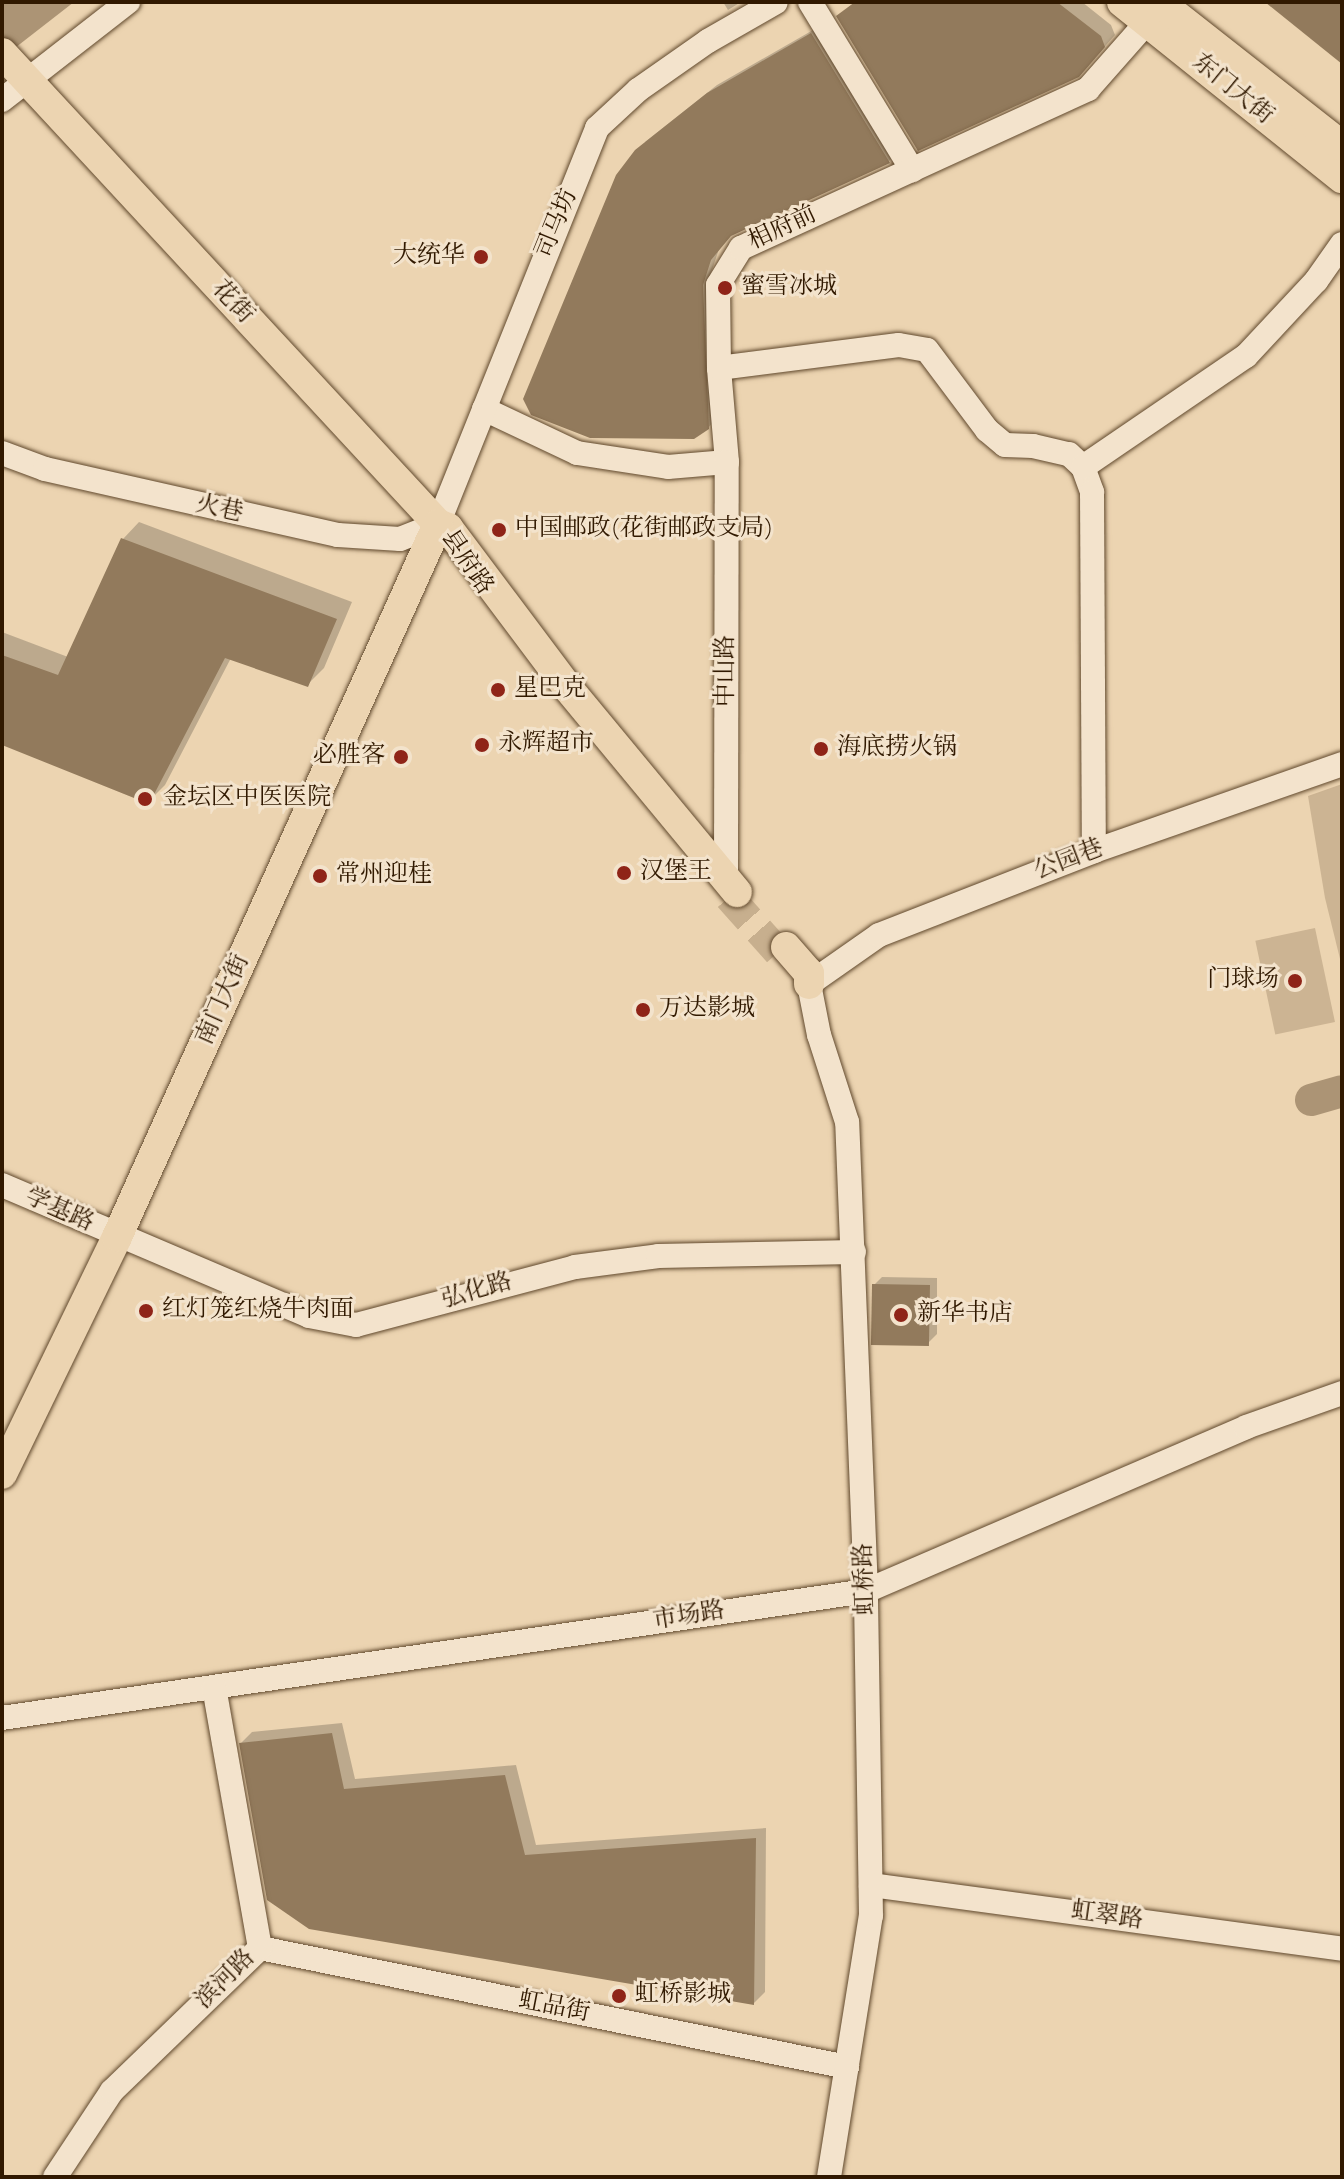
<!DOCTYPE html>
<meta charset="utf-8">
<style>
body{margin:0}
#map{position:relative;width:1344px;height:2179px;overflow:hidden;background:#ecd4b1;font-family:"Old Standard TT","Noto Serif SC",serif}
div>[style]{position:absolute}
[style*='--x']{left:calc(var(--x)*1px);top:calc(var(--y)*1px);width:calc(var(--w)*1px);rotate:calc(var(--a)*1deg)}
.green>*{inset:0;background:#ccb493;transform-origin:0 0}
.water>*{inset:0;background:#ac9475}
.shadow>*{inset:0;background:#0003}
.river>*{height:32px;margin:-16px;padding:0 16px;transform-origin:16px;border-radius:16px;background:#ac9475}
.building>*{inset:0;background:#927a5c;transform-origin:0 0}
.major-tunnel>*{height:30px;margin-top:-15px;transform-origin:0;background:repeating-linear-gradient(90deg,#c7af8e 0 30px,transparent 0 45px)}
.roads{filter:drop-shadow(0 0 2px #60482c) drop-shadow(0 0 2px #60482c)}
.minor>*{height:24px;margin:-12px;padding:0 12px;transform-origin:12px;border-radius:12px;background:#f3e3cc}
.major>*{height:30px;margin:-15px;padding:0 15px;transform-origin:15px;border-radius:15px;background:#ecd4b1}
.dots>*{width:22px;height:22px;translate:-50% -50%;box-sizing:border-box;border:4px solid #f3e3cc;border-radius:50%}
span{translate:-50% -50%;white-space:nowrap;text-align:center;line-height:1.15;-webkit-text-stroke:6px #f3e3cc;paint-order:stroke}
.street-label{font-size:24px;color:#311900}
.poi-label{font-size:24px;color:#311900}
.right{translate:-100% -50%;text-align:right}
.left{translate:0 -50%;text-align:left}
.frame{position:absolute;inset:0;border:4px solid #311900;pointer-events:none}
</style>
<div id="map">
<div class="green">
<i style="clip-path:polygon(1342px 784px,1342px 967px,1325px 898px,1308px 796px)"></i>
<i style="left:1315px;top:928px;width:96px;height:61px;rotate:78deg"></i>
</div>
<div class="water">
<i style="clip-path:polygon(2px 2px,74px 2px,2px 58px)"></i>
</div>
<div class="shadow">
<i style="clip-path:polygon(723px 2px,741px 2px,728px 10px)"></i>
<i style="clip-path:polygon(855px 2px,1082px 2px,1111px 25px,1115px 35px,1090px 63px,838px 16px)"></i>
<i style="clip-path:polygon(820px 26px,897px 154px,889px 161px,732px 234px,719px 249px,710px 276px,716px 419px,708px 428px,645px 142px,717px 85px)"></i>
<i style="clip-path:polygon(139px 522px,352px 602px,324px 668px,307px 685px,231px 658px,165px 785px,148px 802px,2px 743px,2px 632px,68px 657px,123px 539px)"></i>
<i style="clip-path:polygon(882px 1277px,937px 1278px,937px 1334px,929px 1342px,874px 1285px)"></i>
<i style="clip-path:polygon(342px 1723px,355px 1779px,516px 1765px,536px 1845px,766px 1828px,765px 1992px,754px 2003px,241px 1743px,252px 1732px)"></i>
</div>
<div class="river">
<i style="--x:1311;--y:1100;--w:32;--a:-16"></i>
</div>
<div class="building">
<i style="clip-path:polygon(855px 2px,1057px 2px,1101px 36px,1105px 47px,1079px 77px,918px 151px,836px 16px)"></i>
<i style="clip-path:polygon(1265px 2px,1342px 2px,1342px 64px)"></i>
<i style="clip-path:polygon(811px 33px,890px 163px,731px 236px,711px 260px,703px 285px,709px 429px,694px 439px,590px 438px,531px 415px,523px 399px,616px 175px,635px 150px,707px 93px)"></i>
<i style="clip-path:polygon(121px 538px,337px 619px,308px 687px,225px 658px,149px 804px,2px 745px,2px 655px,58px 675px)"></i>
<i style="left:872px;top:1284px;width:58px;height:61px;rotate:1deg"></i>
<i style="clip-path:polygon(332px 1733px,344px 1789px,505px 1775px,525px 1855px,756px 1838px,754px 2005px,309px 1929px,267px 1900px,239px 1743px)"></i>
</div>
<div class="major-tunnel">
<i style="--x:729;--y:897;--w:74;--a:48.3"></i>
</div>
<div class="roads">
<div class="minor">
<i style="--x:810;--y:2;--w:197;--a:58.7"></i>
<i style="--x:2;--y:100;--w:160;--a:-37.9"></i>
<i style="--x:719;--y:368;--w:181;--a:-7.3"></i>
<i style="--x:899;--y:345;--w:28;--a:10"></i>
<i style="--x:927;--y:350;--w:100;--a:53.1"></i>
<i style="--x:987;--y:430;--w:23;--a:40"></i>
<i style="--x:1005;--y:445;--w:28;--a:2"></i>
<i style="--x:1033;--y:446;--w:37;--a:13"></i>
<i style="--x:1069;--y:454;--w:19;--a:43"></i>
<i style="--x:1083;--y:467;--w:27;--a:70"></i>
<i style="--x:1092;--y:492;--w:359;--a:89.7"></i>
<i style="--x:484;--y:409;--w:103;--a:25.3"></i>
<i style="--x:577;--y:453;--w:92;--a:8.7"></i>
<i style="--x:668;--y:467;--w:59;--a:-4.8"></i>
<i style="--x:727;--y:462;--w:94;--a:-94.9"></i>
<i style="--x:719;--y:368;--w:83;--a:-90.7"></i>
<i style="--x:718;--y:285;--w:44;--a:-58.1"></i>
<i style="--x:741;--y:248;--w:382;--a:-24.6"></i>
<i style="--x:1088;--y:89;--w:89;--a:-48.6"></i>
<i style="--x:2;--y:453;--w:46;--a:20.4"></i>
<i style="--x:45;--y:469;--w:300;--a:12.7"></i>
<i style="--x:338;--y:535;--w:62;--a:3.7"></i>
<i style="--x:400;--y:539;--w:41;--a:-21.5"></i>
<i style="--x:438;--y:524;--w:427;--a:-68.1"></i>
<i style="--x:597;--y:128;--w:56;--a:-42.8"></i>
<i style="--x:638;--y:90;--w:85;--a:-35"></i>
<i style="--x:708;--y:41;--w:78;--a:-29.8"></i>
<i style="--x:1083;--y:467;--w:197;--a:-34.3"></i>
<i style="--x:1246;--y:356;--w:103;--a:-47"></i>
<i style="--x:1316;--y:281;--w:45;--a:-54.9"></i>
<i style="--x:726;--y:880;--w:418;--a:-89.9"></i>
<i style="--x:2;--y:1185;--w:334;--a:23.1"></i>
<i style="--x:309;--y:1316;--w:48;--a:10.8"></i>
<i style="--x:356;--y:1325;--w:227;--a:-14.8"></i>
<i style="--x:575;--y:1267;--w:84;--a:-7.5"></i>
<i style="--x:658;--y:1256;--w:196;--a:-1.2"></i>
<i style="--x:2;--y:1718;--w:873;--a:-8.36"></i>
<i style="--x:866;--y:1591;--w:414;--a:-23.3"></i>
<i style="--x:1246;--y:1427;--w:102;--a:-19.5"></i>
<i style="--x:871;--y:1885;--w:475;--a:7.7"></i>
<i style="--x:260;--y:1948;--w:599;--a:11.46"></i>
<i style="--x:55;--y:2177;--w:103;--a:-56.5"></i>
<i style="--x:112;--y:2091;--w:206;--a:-44"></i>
<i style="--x:260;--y:1948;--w:264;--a:-100"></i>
<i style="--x:829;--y:2177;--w:264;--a:-80.9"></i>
<i style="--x:871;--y:1916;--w:325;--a:-90.9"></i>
<i style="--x:866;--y:1591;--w:469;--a:-92.3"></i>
<i style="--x:847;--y:1122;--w:91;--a:-107.8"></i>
<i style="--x:819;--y:1035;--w:52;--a:-101.1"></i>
<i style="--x:809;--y:984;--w:85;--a:-35"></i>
<i style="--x:879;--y:935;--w:231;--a:-21.3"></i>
<i style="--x:1094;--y:851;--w:263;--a:-19.3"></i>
</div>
<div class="major">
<i style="--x:1122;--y:2;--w:282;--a:38.7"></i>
<i style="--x:1159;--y:2;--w:233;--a:38.2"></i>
<i style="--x:2;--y:53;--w:642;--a:47.21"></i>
<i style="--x:438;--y:524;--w:11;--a:22"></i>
<i style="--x:448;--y:528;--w:200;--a:53.1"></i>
<i style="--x:568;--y:688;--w:265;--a:50.4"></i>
<i style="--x:786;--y:947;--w:35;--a:49"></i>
<i style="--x:809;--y:973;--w:11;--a:90"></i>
<i style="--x:2;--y:1474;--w:263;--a:-64.1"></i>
<i style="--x:117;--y:1237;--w:782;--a:-65.76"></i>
</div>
</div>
<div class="dots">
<i style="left:481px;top:257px;background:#8f2418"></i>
<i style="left:725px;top:288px;background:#8f2418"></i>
<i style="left:499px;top:530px;background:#8f2418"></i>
<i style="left:498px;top:690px;background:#8f2418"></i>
<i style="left:482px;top:745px;background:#8f2418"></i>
<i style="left:821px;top:749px;background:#8f2418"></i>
<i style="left:401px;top:757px;background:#8f2418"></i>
<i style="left:145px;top:799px;background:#8f2418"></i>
<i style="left:624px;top:873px;background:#8f2418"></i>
<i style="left:320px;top:876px;background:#8f2418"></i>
<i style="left:1295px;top:981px;background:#8f2418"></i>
<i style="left:643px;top:1010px;background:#8f2418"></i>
<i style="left:146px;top:1311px;background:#8f2418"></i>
<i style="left:901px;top:1315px;background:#8f2418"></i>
<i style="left:619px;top:1996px;background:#8f2418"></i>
</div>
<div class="street-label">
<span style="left:1232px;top:90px;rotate:39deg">东门大街</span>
<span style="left:558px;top:224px;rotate:-68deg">司马坊</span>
<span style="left:783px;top:229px;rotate:-25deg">相府前</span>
<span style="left:232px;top:303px;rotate:47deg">花街</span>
<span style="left:219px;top:510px;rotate:12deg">火巷</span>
<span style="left:466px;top:563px;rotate:56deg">县府路</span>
<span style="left:727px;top:671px;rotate:-90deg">中山路</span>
<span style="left:1069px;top:861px;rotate:-21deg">公园巷</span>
<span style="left:224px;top:1000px;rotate:-66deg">南门大街</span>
<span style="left:59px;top:1211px;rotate:24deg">学基路</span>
<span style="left:477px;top:1292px;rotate:-16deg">弘化路</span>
<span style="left:866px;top:1579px;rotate:-92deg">虹桥路</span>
<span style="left:689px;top:1617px;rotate:-9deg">市场路</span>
<span style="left:1107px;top:1917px;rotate:8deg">虹翠路</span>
<span style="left:226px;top:1980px;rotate:-45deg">滨河路</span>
<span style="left:554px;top:2008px;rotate:11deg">虹品街</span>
</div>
<div class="poi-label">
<span class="right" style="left:465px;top:257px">大统华</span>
<span class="left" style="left:741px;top:288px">蜜雪冰城</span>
<span class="left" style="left:515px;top:530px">中国邮政(花街邮政支局)</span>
<span class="left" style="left:514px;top:690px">星巴克</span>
<span class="left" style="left:498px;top:745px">永辉超市</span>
<span class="left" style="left:837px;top:749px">海底捞火锅</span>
<span class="right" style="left:385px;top:757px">必胜客</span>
<span class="left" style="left:163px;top:799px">金坛区中医医院</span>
<span class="left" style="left:640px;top:873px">汉堡王</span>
<span class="left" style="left:336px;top:876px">常州迎桂</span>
<span class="right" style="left:1279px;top:981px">门球场</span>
<span class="left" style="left:659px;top:1010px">万达影城</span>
<span class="left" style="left:162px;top:1311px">红灯笼红烧牛肉面</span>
<span class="left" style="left:917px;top:1315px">新华书店</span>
<span class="left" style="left:635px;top:1996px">虹桥影城</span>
</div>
<div class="frame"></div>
</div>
